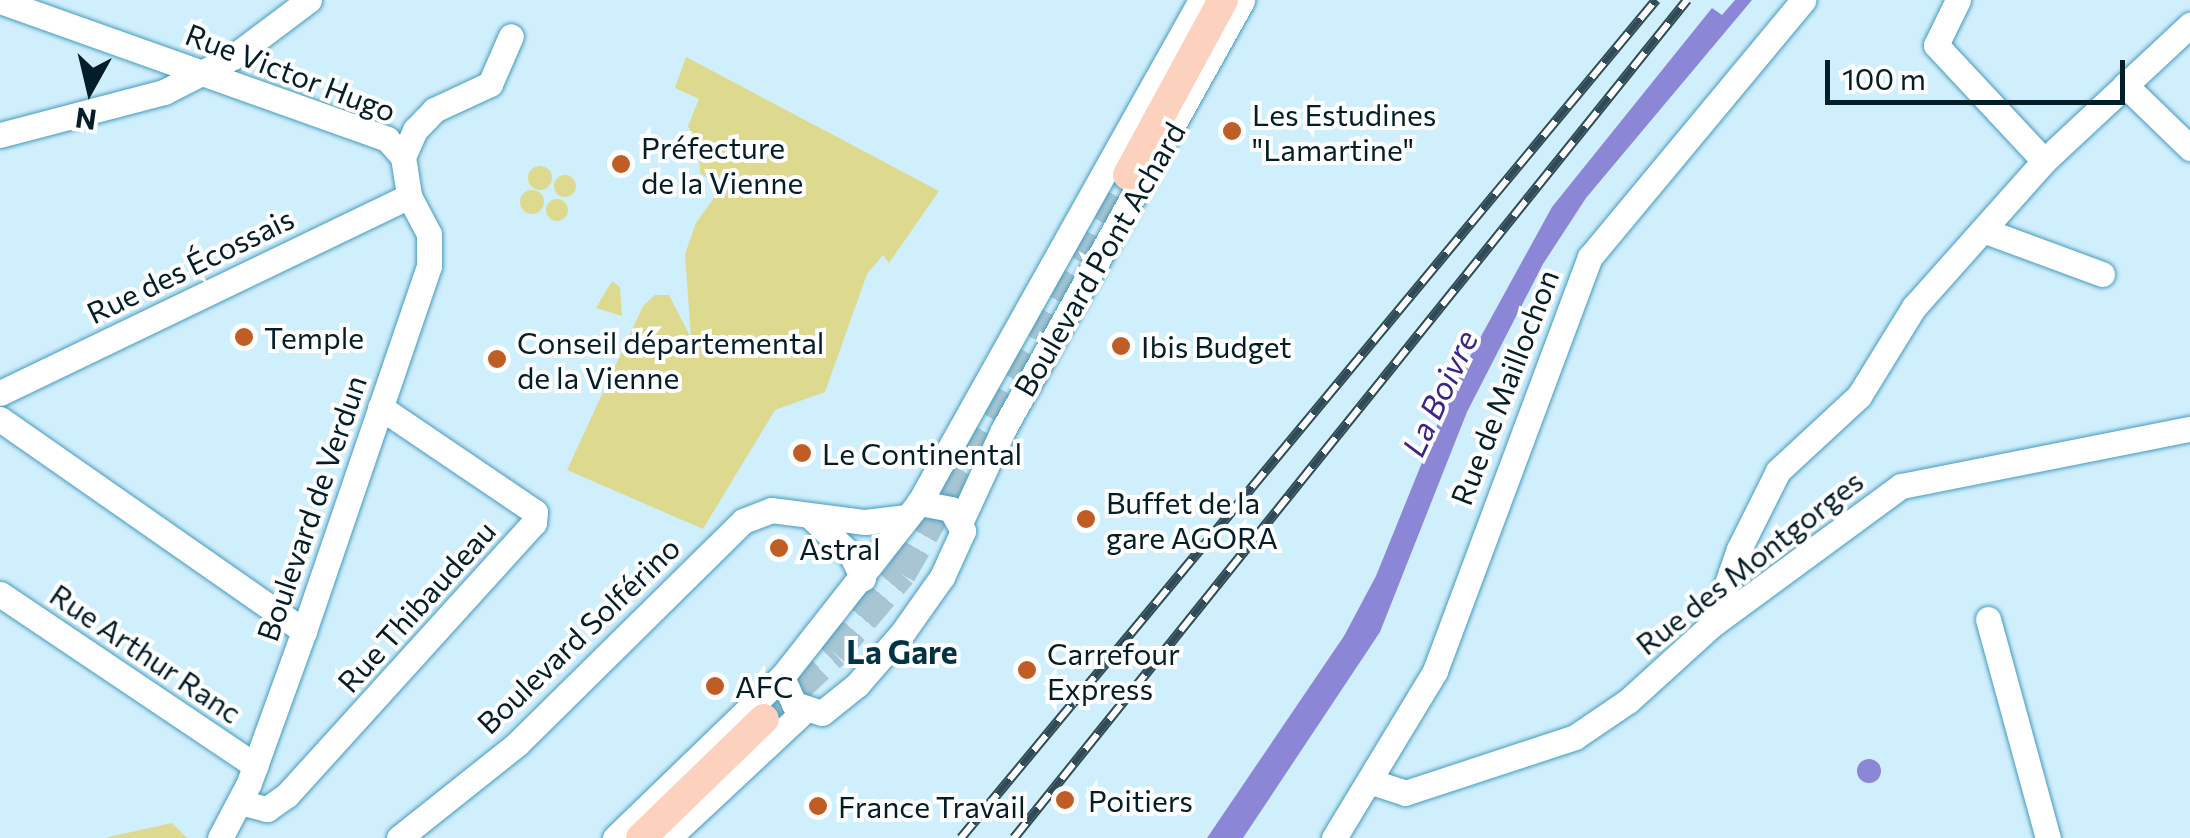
<!DOCTYPE html>
<meta charset="utf-8">
<style>
body{margin:0}
#map{position:relative;width:2190px;height:838px;overflow:hidden;background:#d0effd;font-family:Commissioner,sans-serif}
div>[style]{position:absolute}
[style*='--x']{left:calc(var(--x)*1px);top:calc(var(--y)*1px);width:calc(var(--w)*1px);rotate:calc(var(--a)*1deg)}
.green>*{inset:0;background:#ddda8f}
.round{border-radius:50%}
.water>*{inset:0;background:#8c86d7}
.major-tunnel>*{height:30px;margin-top:-15px;transform-origin:0;background:repeating-linear-gradient(90deg,#a7c5d2 0 30px,transparent 0 45px)}
.roads{filter:drop-shadow(0 0 2px #469bbc) drop-shadow(0 0 2px #469bbc)}
.minor>*{height:25px;margin:-12.5px;padding:0 12.5px;transform-origin:12.5px;border-radius:12.5px;background:#fff}
.major>*{height:30px;margin:-15px;padding:0 15px;transform-origin:15px;border-radius:15px;background:#fcd2be}
.rail>*{height:10px;margin-top:-5px;transform-origin:0;background:repeating-linear-gradient(90deg,#fff 0 19px,#304b56 0 38px);box-sizing:border-box;border-block:2px solid #304b56}
.dots>*{width:28px;height:28px;translate:-50% -50%;box-sizing:border-box;border:5px solid #fff;border-radius:50%}
span{translate:-50% -50%;white-space:nowrap;text-align:center;line-height:1.15;-webkit-text-stroke:8px #fff;paint-order:stroke}
.street-label{font-size:30px;color:#031e28}
.poi-label{font-size:30px;color:#031e28}
.left{translate:0 -50%;text-align:left}
.water-label{font-size:32px;color:#3b2684;font-style:italic}
.neighbourhood-label{font-size:32px;color:#013344;font-weight:700}
.north{position:absolute;left:40px;top:40px;width:100px;height:100px;-webkit-text-stroke:8px #fff;paint-order:stroke;rotate:188deg;font-size:28px;font-weight:700;line-height:40px;text-align:center;color:#031e28}
.north::after{content:'';display:block;margin:auto;width:35px;height:45px;background:#031e28;clip-path:polygon(50% 0,100% 100%,50% 72%,0 100%)}
.scale{position:absolute;left:1825px;top:60px;width:300px;height:45px;box-sizing:border-box;border:5px solid #031e28;border-top:0;padding-left:12px;font-size:30px;line-height:35px;white-space:nowrap;color:#031e28;-webkit-text-stroke:8px #fff;paint-order:stroke}
</style>
<div id="map">
<div class="green">
<i style="clip-path:polygon(686px 57px,939px 191px,889px 263px,883px 255px,867px 274px,825px 392px,775px 410px,703px 529px,567px 470px,643px 306px,655px 295px,669px 295px,691px 338px,685px 254px,696px 223px,721px 188px,700px 173px,699px 149px,688px 126px,699px 99px,675px 88px)"></i>
<i class="round" style="left:528px;top:166px;width:24px;height:24px"></i>
<i class="round" style="left:554px;top:175px;width:22px;height:22px"></i>
<i class="round" style="left:520px;top:190px;width:24px;height:24px"></i>
<i class="round" style="left:546px;top:199px;width:22px;height:22px"></i>
<i style="clip-path:polygon(612px 281px,620px 287px,622px 316px,596px 308px)"></i>
<i style="clip-path:polygon(172px 823px,187px 838px,104px 838px)"></i>
</div>
<div class="water">
<i style="clip-path:polygon(1735px 0,1752px 0,1586px 198px,1543px 264px,1467px 412px,1380px 632px,1243px 838px,1207px 838px,1344px 636px,1376px 576px,1451px 391px,1552px 207px,1712px 8px,1722px 15px)"></i>
<i class="round" style="left:1857px;top:759px;width:24px;height:24px"></i>
</div>
<div class="major-tunnel">
<i style="--x:764;--y:719;--w:96;--a:-43.3"></i>
<i style="--x:834;--y:653;--w:104;--a:-49.7"></i>
<i style="--x:901;--y:574;--w:459;--a:-60.4"></i>
</div>
<div class="roads">
<div class="minor">
<i style="--x:1958;--y:0;--w:50;--a:116.1"></i>
<i style="--x:1936;--y:45;--w:158;--a:47"></i>
<i style="--x:0;--y:1;--w:411;--a:19.6"></i>
<i style="--x:387;--y:139;--w:24;--a:48"></i>
<i style="--x:403;--y:157;--w:39;--a:81"></i>
<i style="--x:409;--y:196;--w:43;--a:62.2"></i>
<i style="--x:429;--y:234;--w:32;--a:90"></i>
<i style="--x:429;--y:266;--w:386;--a:108.9"></i>
<i style="--x:304;--y:631;--w:162;--a:109.9"></i>
<i style="--x:249;--y:783;--w:62;--a:117.8"></i>
<i style="--x:2125;--y:85;--w:91;--a:44.1"></i>
<i style="--x:0;--y:135;--w:170;--a:-14.7"></i>
<i style="--x:164;--y:92;--w:77;--a:-26.9"></i>
<i style="--x:233;--y:57;--w:95;--a:-36.9"></i>
<i style="--x:403;--y:157;--w:30;--a:-66"></i>
<i style="--x:415;--y:130;--w:28;--a:-46"></i>
<i style="--x:434;--y:110;--w:62;--a:-24.9"></i>
<i style="--x:490;--y:84;--w:52;--a:-66.4"></i>
<i style="--x:1983;--y:230;--w:127;--a:20.3"></i>
<i style="--x:0;--y:393;--w:454;--a:-25.7"></i>
<i style="--x:0;--y:419;--w:371;--a:34.9"></i>
<i style="--x:812;--y:518;--w:55;--a:43.5"></i>
<i style="--x:852;--y:556;--w:25;--a:64"></i>
<i style="--x:961;--y:521;--w:100;--a:-65.2"></i>
<i style="--x:1003;--y:430;--w:492;--a:-60.9"></i>
<i style="--x:0;--y:594;--w:308;--a:33.9"></i>
<i style="--x:1988;--y:619;--w:227;--a:74.7"></i>
<i style="--x:1713;--y:624;--w:79;--a:-70.9"></i>
<i style="--x:1739;--y:549;--w:87;--a:-63.4"></i>
<i style="--x:1778;--y:471;--w:110;--a:-42.8"></i>
<i style="--x:1859;--y:396;--w:105;--a:-58.3"></i>
<i style="--x:1914;--y:307;--w:195;--a:-48.3"></i>
<i style="--x:2044;--y:161;--w:200;--a:-43"></i>
<i style="--x:782;--y:677;--w:30;--a:66"></i>
<i style="--x:794;--y:704;--w:29;--a:18"></i>
<i style="--x:822;--y:713;--w:45;--a:-38.7"></i>
<i style="--x:857;--y:685;--w:70;--a:-49"></i>
<i style="--x:903;--y:632;--w:67;--a:-54.7"></i>
<i style="--x:942;--y:577;--w:51;--a:-65.5"></i>
<i style="--x:963;--y:531;--w:25;--a:-119"></i>
<i style="--x:951;--y:509;--w:33;--a:-169"></i>
<i style="--x:1369;--y:781;--w:38;--a:18"></i>
<i style="--x:1405;--y:793;--w:179;--a:-18.2"></i>
<i style="--x:1575;--y:737;--w:64;--a:-34.2"></i>
<i style="--x:1628;--y:701;--w:115;--a:-42.2"></i>
<i style="--x:1713;--y:624;--w:233;--a:-36.3"></i>
<i style="--x:1901;--y:486;--w:295;--a:-11.2"></i>
<i style="--x:240;--y:802;--w:28;--a:15"></i>
<i style="--x:267;--y:809;--w:24;--a:-35"></i>
<i style="--x:287;--y:795;--w:367;--a:-47.8"></i>
<i style="--x:534;--y:523;--w:11;--a:-85"></i>
<i style="--x:535;--y:512;--w:187;--a:-145.9"></i>
<i style="--x:399;--y:838;--w:151;--a:-38.5"></i>
<i style="--x:517;--y:744;--w:317;--a:-44.6"></i>
<i style="--x:743;--y:521;--w:30;--a:-21"></i>
<i style="--x:771;--y:510;--w:95;--a:7.3"></i>
<i style="--x:865;--y:522;--w:42;--a:-6.8"></i>
<i style="--x:615;--y:838;--w:232;--a:-44"></i>
<i style="--x:782;--y:677;--w:221;--a:-51.8"></i>
<i style="--x:919;--y:503;--w:577;--a:-60.72"></i>
<i style="--x:668;--y:838;--w:186;--a:-43"></i>
<i style="--x:1334;--y:838;--w:195;--a:-58.8"></i>
<i style="--x:1435;--y:671;--w:442;--a:-69.5"></i>
<i style="--x:1590;--y:257;--w:334;--a:-50.3"></i>
</div>
<div class="major">
<i style="--x:1128;--y:175;--w:199;--a:-61.5"></i>
<i style="--x:641;--y:838;--w:171;--a:-44.1"></i>
</div>
</div>
<div class="rail">
<i style="--x:961;--y:838;--w:1089;--a:-50.33"></i>
<i style="--x:1014;--y:838;--w:1075;--a:-51.23"></i>
</div>
<div class="dots">
<i style="left:1232px;top:131px;background:#c05d25"></i>
<i style="left:621px;top:164px;background:#c05d25"></i>
<i style="left:244px;top:337px;background:#c05d25"></i>
<i style="left:1121px;top:346px;background:#c05d25"></i>
<i style="left:497px;top:359px;background:#c05d25"></i>
<i style="left:802px;top:453px;background:#c05d25"></i>
<i style="left:1086px;top:519px;background:#c05d25"></i>
<i style="left:779px;top:548px;background:#c05d25"></i>
<i style="left:1027px;top:670px;background:#c05d25"></i>
<i style="left:715px;top:686px;background:#c05d25"></i>
<i style="left:1065px;top:800px;background:#c05d25"></i>
<i style="left:818px;top:806px;background:#c05d25"></i>
</div>
<div class="street-label">
<span style="left:291px;top:72px;rotate:21deg">Rue Victor Hugo</span>
<span style="left:1099px;top:259px;rotate:-60deg">Boulevard Pont Achard</span>
<span style="left:190px;top:265px;rotate:-26deg">Rue des Écossais</span>
<span style="left:1504px;top:387px;rotate:-69deg">Rue de Maillochon</span>
<span style="left:311px;top:508px;rotate:-71deg">Boulevard de Verdun</span>
<span style="left:1749px;top:562px;rotate:-38deg">Rue des Montgorges</span>
<span style="left:416px;top:606px;rotate:-48deg">Rue Thibaudeau</span>
<span style="left:578px;top:635px;rotate:-44deg">Boulevard Solférino</span>
<span style="left:146px;top:653px;rotate:34deg">Rue Arthur Ranc</span>
</div>
<div class="poi-label">
<span class="left" style="left:1252px;top:131px">Les Estudines<br>"Lamartine"</span>
<span class="left" style="left:641px;top:164px">Préfecture<br>de la Vienne</span>
<span class="left" style="left:264px;top:337px">Temple</span>
<span class="left" style="left:517px;top:359px">Conseil départemental<br>de la Vienne</span>
<span class="left" style="left:1141px;top:346px">Ibis Budget</span>
<span class="left" style="left:822px;top:453px">Le Continental</span>
<span class="left" style="left:1106px;top:519px">Buffet de la<br>gare AGORA</span>
<span class="left" style="left:799px;top:548px">Astral</span>
<span class="left" style="left:1047px;top:670px">Carrefour<br>Express</span>
<span class="left" style="left:735px;top:686px">AFC</span>
<span class="left" style="left:1088px;top:800px">Poitiers</span>
<span class="left" style="left:838px;top:806px">France Travail</span>
</div>
<div class="water-label">
<span style="left:1439px;top:393px;rotate:-65deg">La Boivre</span>
</div>
<div class="neighbourhood-label">
<span style="left:902px;top:651px">La Gare</span>
</div>
<div class="north">N</div>
<div class="scale">100 m</div>
</div>
